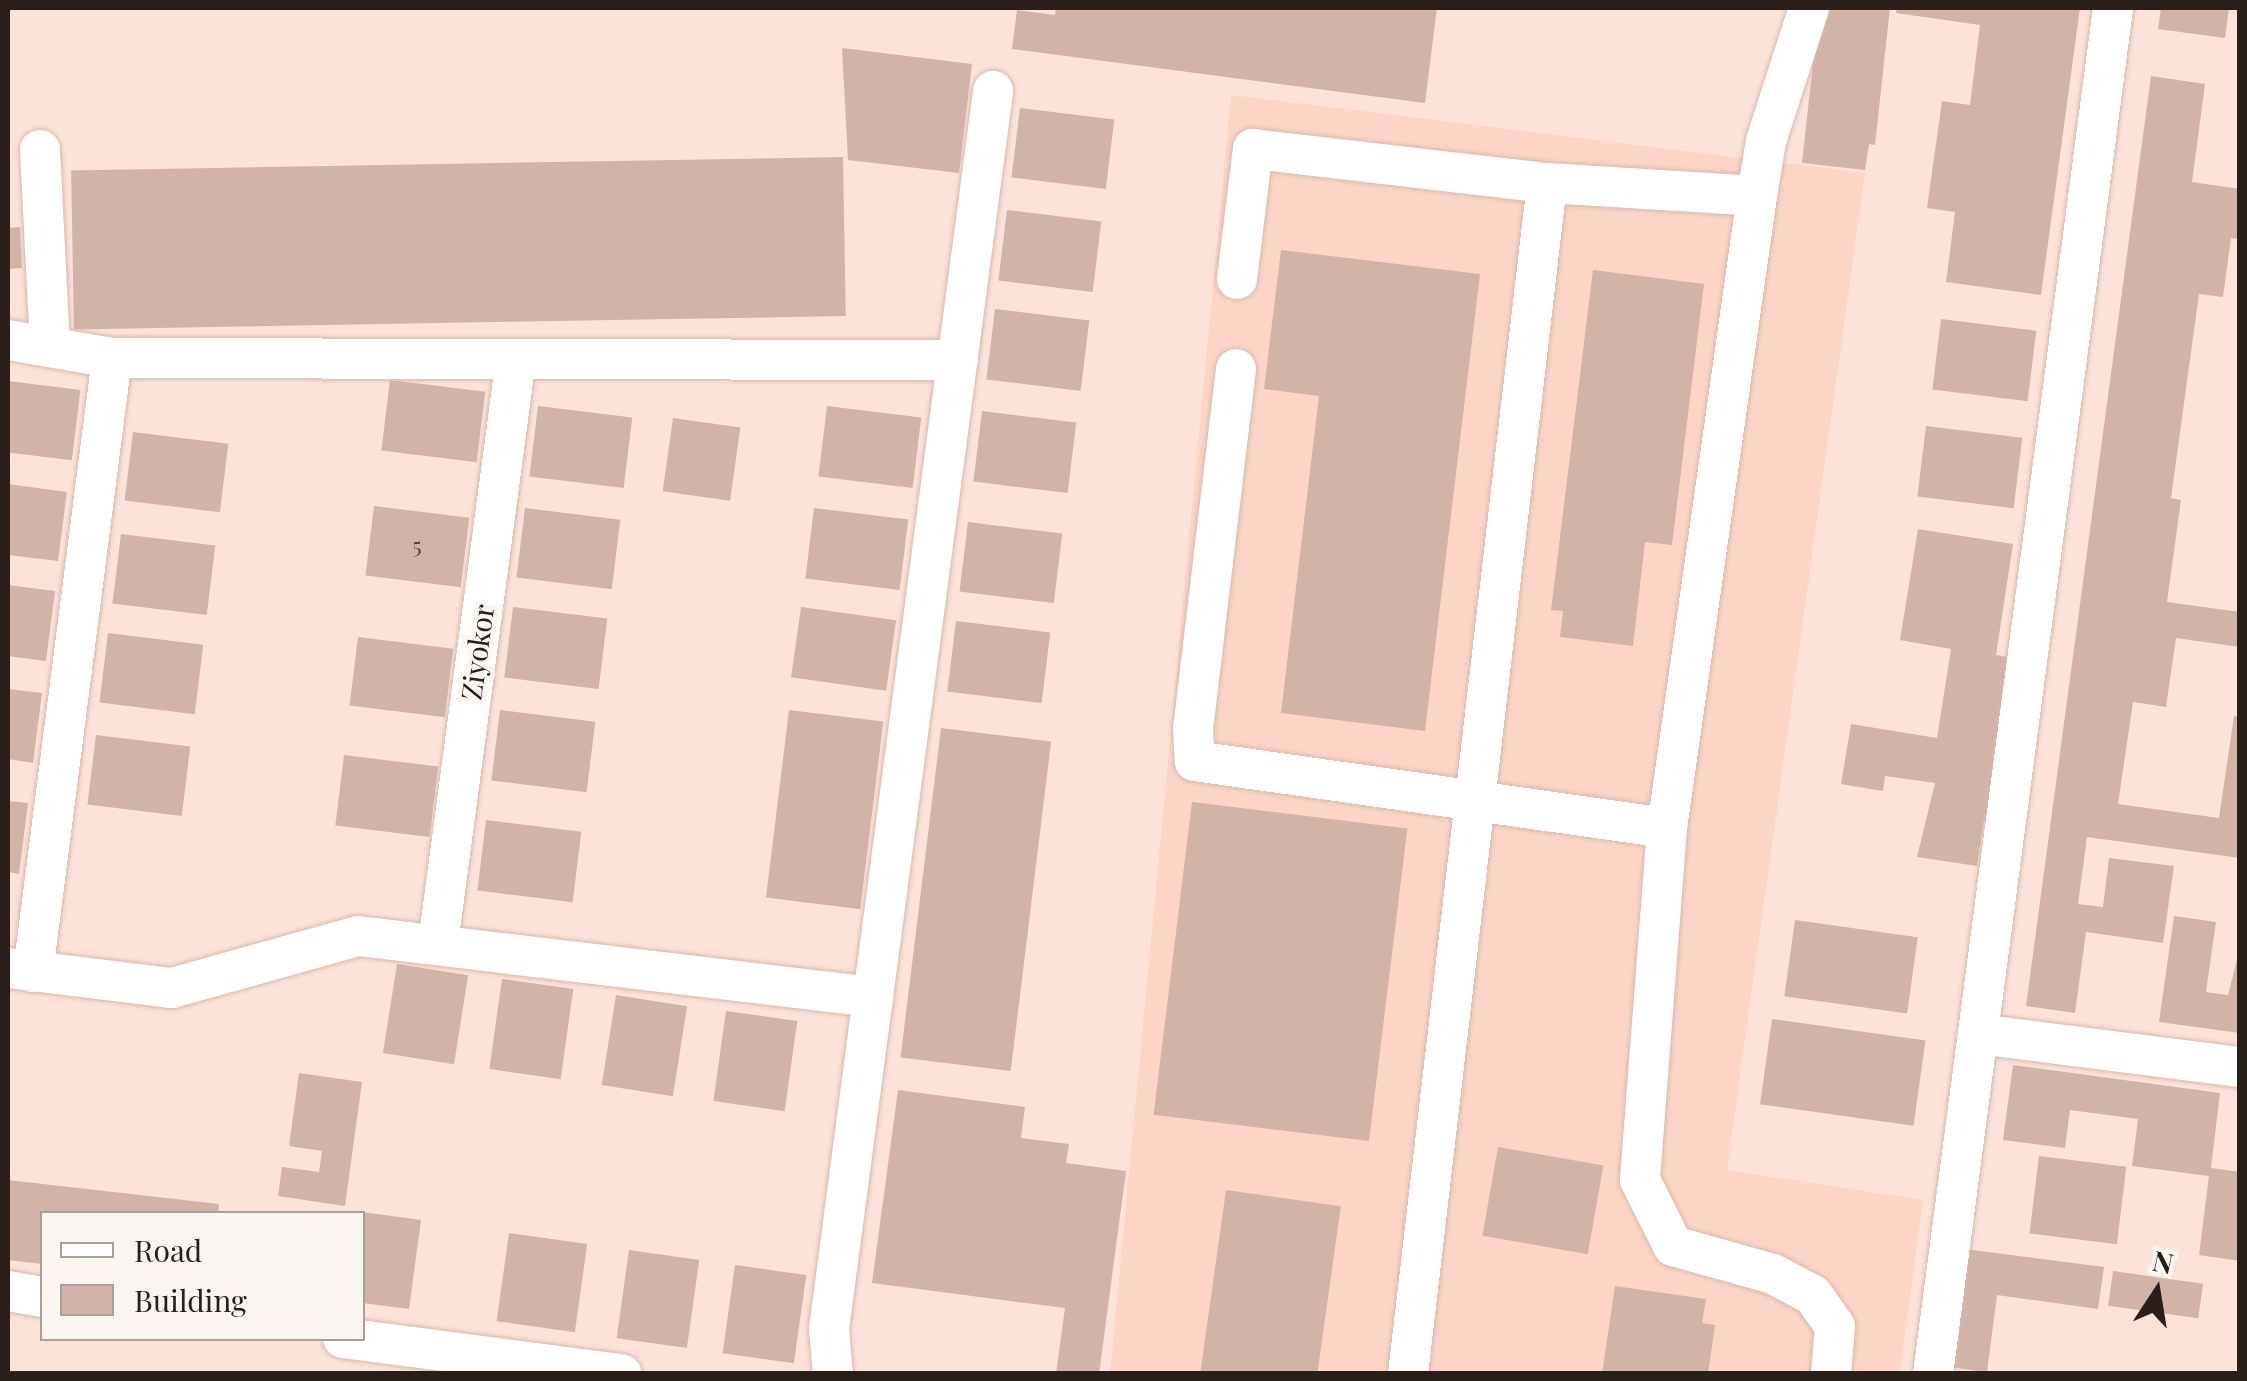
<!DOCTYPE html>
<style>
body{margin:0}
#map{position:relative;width:2247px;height:1381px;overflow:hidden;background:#fce3d9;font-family:"Playfair Display",serif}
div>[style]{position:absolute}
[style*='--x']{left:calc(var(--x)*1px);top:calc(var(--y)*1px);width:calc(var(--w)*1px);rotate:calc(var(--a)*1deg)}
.built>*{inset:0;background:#fdd5c6}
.building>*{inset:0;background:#d2b3a8;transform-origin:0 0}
.roads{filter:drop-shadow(0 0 2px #d7b8ad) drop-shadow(0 0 2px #d7b8ad)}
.minor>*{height:40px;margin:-20px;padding:0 20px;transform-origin:20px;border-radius:20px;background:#fff}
span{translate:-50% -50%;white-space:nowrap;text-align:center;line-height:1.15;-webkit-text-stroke:10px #fbf5f2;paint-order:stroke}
.number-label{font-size:22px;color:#53433e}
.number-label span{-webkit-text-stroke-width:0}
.street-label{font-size:28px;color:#291e1a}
.frame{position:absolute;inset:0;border:10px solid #291e1a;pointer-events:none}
.legend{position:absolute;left:40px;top:1211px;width:325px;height:130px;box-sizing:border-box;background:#fbf5f2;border:2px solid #a79f9c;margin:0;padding:12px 18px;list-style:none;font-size:30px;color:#291e1a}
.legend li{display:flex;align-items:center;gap:20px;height:50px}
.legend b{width:50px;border:2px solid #a79f9c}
.north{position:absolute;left:2107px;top:1241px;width:100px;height:100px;-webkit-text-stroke:8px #fbf5f2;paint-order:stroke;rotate:12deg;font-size:28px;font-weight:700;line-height:40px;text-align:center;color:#291e1a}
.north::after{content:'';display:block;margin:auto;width:35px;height:45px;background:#291e1a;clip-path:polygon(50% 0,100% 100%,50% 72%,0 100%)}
</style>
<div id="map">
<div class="built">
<i style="clip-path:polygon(1231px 95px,1865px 173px,1727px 1170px,1923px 1200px,1900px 1373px,1110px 1374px)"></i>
</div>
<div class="building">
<i style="clip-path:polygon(1056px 8px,1437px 8px,1425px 103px,1012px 49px,1017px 10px,1055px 15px)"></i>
<i style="clip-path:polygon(1819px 8px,1890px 8px,1875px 145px,1869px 144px,1865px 170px,1802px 163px)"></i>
<i style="clip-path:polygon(1897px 8px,2080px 8px,2041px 295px,1946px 282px,1955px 212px,1927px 208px,1942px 101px,1970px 105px,1980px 25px,1896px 13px)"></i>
<i style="clip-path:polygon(2161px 8px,2229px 8px,2225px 38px,2158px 29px)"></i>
<i style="clip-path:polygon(842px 48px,972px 64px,959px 173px,848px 160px)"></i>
<i style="clip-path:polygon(2151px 76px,2205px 84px,2192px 182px,2240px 189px,2240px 239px,2231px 238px,2223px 297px,2199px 294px,2171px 498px,2181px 500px,2167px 602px,2240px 612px,2240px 647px,2176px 638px,2166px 707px,2133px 702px,2118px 804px,2219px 818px,2234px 716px,2240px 717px,2240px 858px,2087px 837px,2078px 904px,2103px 907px,2109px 858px,2174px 866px,2163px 943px,2086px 932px,2075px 1013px,2026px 1006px)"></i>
<i style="left:1020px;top:108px;width:95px;height:70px;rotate:7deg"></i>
<i style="left:843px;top:157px;width:159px;height:772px;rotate:89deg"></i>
<i style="left:1007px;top:210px;width:95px;height:71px;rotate:7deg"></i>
<i style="clip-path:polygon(20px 227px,22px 268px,8px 269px,8px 228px)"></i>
<i style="clip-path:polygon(1281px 250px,1480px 274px,1425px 731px,1281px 713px,1319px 396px,1264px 389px)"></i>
<i style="clip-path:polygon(1593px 270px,1704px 284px,1672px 545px,1645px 542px,1633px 646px,1560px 637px,1563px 611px,1551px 610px)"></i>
<i style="left:995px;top:309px;width:95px;height:71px;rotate:7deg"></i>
<i style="left:1941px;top:319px;width:96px;height:71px;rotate:7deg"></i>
<i style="left:390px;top:380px;width:96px;height:71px;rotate:7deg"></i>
<i style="left:8px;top:381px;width:73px;height:71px;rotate:7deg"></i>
<i style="left:538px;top:406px;width:95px;height:71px;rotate:7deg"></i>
<i style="left:827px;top:406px;width:95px;height:71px;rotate:7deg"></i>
<i style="left:982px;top:411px;width:95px;height:71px;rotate:7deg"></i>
<i style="left:673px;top:418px;width:68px;height:74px;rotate:8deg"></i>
<i style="left:1926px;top:426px;width:97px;height:71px;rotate:7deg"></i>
<i style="left:133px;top:432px;width:96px;height:69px;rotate:7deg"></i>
<i style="clip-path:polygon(8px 484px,67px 492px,58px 561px,8px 555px)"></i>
<i style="left:374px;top:506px;width:96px;height:70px;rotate:7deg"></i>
<i style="left:525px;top:508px;width:96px;height:70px;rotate:7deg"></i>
<i style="left:814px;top:508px;width:95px;height:71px;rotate:7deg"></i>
<i style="left:968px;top:522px;width:95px;height:70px;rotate:7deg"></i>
<i style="clip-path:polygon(1918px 529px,2013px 544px,1996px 655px,2016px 658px,1991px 821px,1984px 820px,1977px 866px,1917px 857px,1935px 783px,1885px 776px,1883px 791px,1841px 784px,1851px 724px,1937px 738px,1951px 649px,1900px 640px)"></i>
<i style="left:121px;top:534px;width:95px;height:70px;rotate:7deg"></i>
<i style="clip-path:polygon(8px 585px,55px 591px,46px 661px,8px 656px)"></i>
<i style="left:513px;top:607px;width:95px;height:71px;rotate:7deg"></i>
<i style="left:801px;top:607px;width:96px;height:71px;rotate:8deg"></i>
<i style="left:956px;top:621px;width:95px;height:71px;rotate:7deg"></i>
<i style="left:108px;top:633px;width:96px;height:70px;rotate:7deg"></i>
<i style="left:358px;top:637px;width:96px;height:69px;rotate:7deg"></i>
<i style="clip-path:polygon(8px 689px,42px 693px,33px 763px,8px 759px)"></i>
<i style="left:500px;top:710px;width:96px;height:71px;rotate:7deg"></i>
<i style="left:789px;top:710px;width:95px;height:189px;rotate:7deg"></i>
<i style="left:941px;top:728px;width:111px;height:332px;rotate:7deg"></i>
<i style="left:96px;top:735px;width:95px;height:70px;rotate:7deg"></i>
<i style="left:344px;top:755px;width:95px;height:71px;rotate:7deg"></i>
<i style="clip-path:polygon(8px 801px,28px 803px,19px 874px,8px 872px)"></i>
<i style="left:1192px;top:802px;width:217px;height:315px;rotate:7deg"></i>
<i style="left:486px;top:820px;width:96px;height:71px;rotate:7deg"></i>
<i style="clip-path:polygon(2174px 916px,2216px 922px,2206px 992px,2228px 995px,2240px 948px,2240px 1033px,2159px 1022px)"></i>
<i style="left:1795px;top:920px;width:124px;height:77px;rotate:8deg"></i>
<i style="left:397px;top:964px;width:72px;height:90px;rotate:9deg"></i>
<i style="left:502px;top:979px;width:72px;height:91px;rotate:8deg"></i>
<i style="left:616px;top:995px;width:72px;height:91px;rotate:9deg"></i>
<i style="left:726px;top:1011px;width:72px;height:91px;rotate:8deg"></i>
<i style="left:1772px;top:1019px;width:155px;height:86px;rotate:8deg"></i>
<i style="clip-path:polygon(2013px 1065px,2220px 1093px,2211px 1168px,2240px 1172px,2240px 1261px,2199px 1255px,2209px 1176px,2132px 1166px,2138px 1119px,2070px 1110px,2065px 1148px,2003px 1140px)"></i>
<i style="clip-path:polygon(299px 1073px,362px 1082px,345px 1206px,278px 1196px,282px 1167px,319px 1172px,322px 1151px,289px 1146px)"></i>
<i style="clip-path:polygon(898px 1090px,1025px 1107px,1021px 1138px,1069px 1144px,1066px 1163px,1126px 1171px,1099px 1374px,1056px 1374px,1065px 1308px,872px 1283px)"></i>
<i style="left:1498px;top:1147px;width:107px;height:90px;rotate:10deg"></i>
<i style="left:2039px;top:1156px;width:88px;height:78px;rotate:7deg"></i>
<i style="clip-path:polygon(8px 1180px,219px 1204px,218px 1214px,42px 1214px,42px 1264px,8px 1260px)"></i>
<i style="left:1226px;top:1190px;width:116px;height:186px;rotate:8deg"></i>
<i style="clip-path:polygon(362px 1212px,421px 1220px,409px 1309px,362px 1303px)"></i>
<i style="left:509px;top:1233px;width:79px;height:89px;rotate:8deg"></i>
<i style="clip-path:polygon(1964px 1249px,2104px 1267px,2098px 1309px,1997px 1295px,1987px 1372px,1948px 1367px)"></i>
<i style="left:629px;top:1250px;width:71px;height:89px;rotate:8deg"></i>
<i style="left:735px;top:1265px;width:72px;height:89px;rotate:8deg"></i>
<i style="left:2113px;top:1271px;width:91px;height:35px;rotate:8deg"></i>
<i style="clip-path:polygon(1615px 1286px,1706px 1299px,1702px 1323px,1715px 1325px,1708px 1374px,1602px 1374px)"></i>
</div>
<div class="roads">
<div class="minor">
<i style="--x:1809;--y:8;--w:140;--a:107.9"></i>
<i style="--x:1766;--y:141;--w:56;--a:99.3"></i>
<i style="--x:1757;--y:196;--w:638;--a:98.1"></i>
<i style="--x:1667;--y:828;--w:353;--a:94.4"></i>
<i style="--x:1640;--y:1180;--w:74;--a:63.4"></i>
<i style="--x:1673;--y:1246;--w:104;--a:15.6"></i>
<i style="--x:1773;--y:1274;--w:45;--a:27.7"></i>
<i style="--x:1813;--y:1295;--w:38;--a:55"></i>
<i style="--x:1835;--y:1326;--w:48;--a:94.8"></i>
<i style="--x:40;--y:150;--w:197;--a:87.1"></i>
<i style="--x:1237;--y:279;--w:131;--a:-83"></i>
<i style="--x:1253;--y:149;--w:296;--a:6.6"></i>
<i style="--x:1547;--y:183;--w:210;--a:3.5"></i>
<i style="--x:8;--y:340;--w:106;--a:9.8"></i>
<i style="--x:112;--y:358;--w:846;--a:0.14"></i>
<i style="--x:1236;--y:369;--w:361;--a:96.8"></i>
<i style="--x:1193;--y:727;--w:34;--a:87"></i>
<i style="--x:1195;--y:761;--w:477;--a:8.1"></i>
<i style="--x:438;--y:944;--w:590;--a:-82.41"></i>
<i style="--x:8;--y:968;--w:165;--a:7"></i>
<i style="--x:172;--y:988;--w:193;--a:-15.6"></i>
<i style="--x:358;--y:936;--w:519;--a:6.76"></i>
<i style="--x:33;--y:972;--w:619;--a:-82.67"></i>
<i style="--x:1978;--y:1034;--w:264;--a:7.2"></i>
<i style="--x:8;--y:1291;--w:35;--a:10"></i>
<i style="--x:343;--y:1338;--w:281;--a:7.4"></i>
<i style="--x:833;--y:1374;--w:45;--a:-95.1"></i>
<i style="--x:829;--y:1329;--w:1249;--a:-82.45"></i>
<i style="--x:1408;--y:1374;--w:1199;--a:-83.34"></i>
<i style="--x:1933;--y:1374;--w:1378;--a:-82.49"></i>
</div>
</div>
<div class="number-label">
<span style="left:417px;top:546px">5</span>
</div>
<div class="street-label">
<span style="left:477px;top:652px;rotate:-82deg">Ziyokor</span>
</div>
<div class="frame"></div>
<ul class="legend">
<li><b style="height:12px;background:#fff"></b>Road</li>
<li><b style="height:28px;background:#d2b3a8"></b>Building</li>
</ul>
<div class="north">N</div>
</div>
